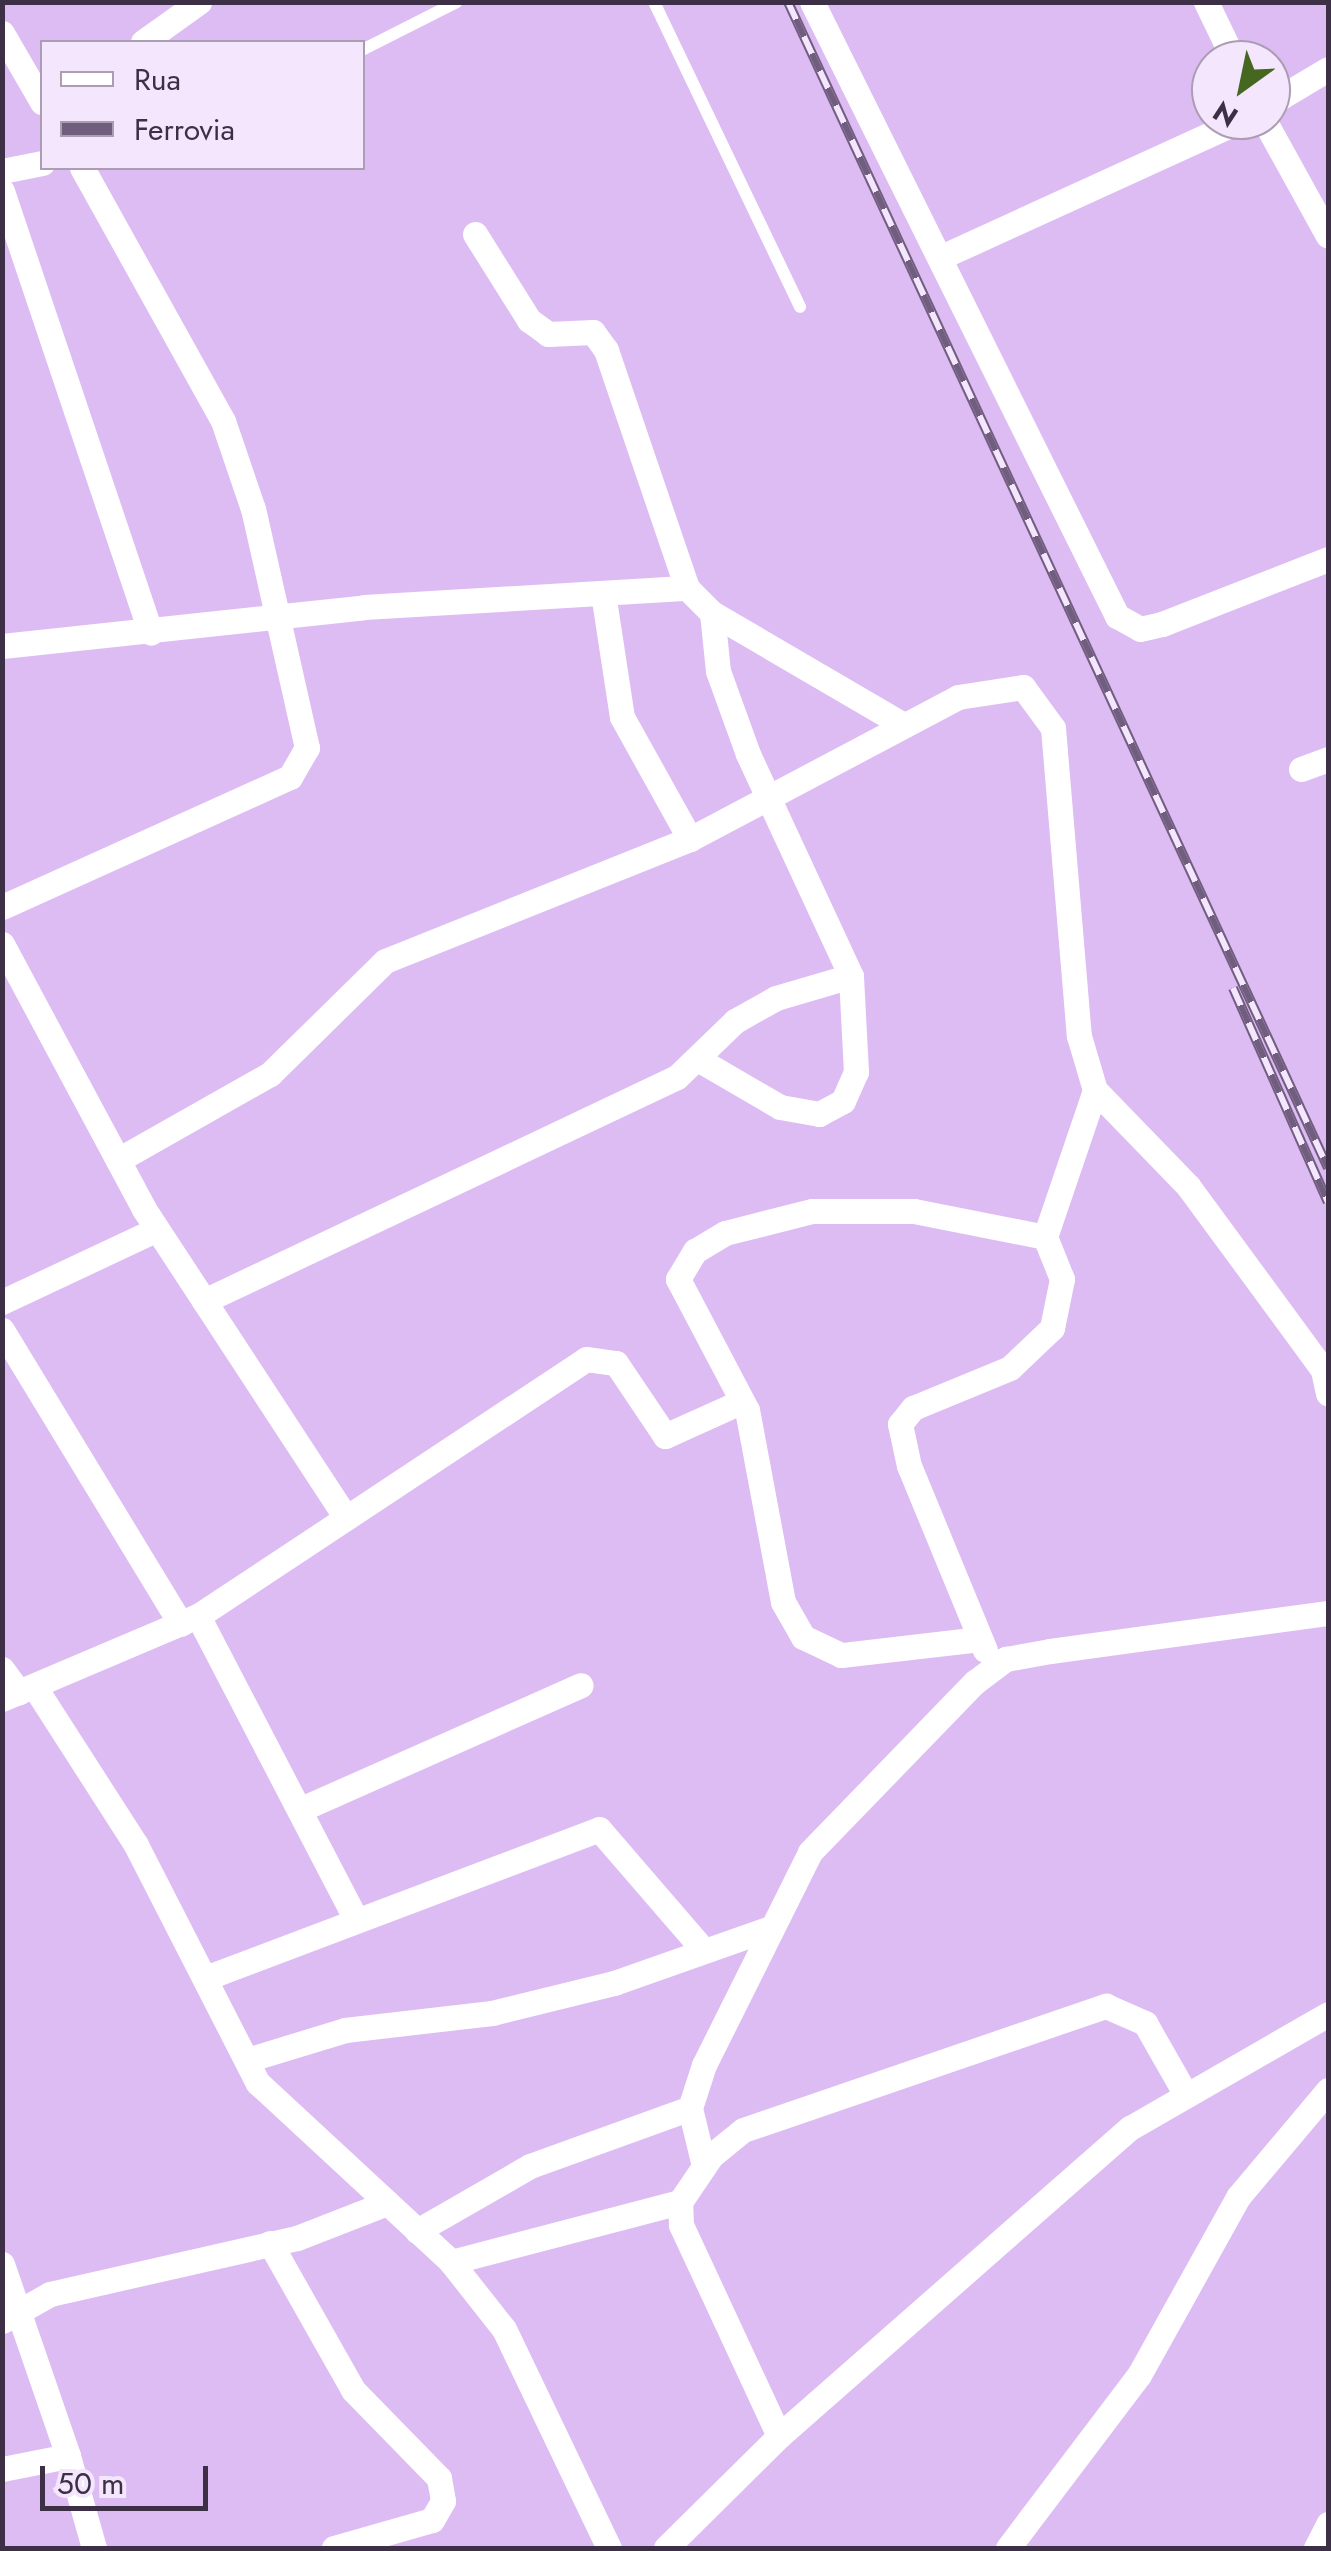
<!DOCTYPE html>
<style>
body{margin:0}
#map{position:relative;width:1331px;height:2551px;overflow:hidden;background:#ddbcf4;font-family:Jost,sans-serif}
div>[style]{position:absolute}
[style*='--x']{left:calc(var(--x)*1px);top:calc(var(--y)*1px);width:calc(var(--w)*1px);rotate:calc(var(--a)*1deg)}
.service>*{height:12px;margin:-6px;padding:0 6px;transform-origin:6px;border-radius:6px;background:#fff}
.minor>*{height:25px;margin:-12.5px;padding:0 12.5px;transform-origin:12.5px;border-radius:12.5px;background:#fff}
.rail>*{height:10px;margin-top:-5px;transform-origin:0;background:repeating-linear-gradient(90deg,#f3e6fd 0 19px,#715e7f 0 38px);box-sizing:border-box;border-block:2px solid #715e7f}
span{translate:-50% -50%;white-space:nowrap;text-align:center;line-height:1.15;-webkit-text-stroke:10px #f3e6fd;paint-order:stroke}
.frame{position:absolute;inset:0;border:5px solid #3d3046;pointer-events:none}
.legend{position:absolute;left:40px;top:40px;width:325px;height:130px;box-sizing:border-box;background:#f3e6fd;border:2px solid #aa9db4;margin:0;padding:12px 18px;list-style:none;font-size:30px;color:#3d3046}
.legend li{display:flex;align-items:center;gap:20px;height:50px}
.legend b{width:50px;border:2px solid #aa9db4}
.north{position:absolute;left:1191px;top:40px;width:100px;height:100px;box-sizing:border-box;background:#f3e6fd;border:2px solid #aa9db4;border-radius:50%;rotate:213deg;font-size:28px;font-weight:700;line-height:40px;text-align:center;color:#3d3046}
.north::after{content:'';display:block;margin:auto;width:35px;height:45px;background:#45671f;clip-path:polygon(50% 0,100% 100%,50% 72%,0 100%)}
.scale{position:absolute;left:40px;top:2466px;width:168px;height:45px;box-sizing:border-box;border:5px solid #3d3046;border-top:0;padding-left:12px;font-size:30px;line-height:35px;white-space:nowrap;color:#3d3046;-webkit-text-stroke:8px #f3e6fd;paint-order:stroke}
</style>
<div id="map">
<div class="service">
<i style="--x:654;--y:2;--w:338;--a:64.4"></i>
<i style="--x:362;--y:50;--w:106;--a:-26.8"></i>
</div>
<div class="minor">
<i style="--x:812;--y:2;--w:686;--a:63.58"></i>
<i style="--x:1117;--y:616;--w:26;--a:29"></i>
<i style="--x:1140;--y:629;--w:23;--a:-13"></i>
<i style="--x:1162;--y:624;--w:178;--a:-21.4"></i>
<i style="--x:1206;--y:2;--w:64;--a:64.2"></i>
<i style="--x:2;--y:33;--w:80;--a:59.9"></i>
<i style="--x:143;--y:42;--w:69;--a:-35.5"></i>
<i style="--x:1271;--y:103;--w:66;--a:-30.8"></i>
<i style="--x:1264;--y:120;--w:132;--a:61.1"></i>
<i style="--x:2;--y:171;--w:41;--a:-11.3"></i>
<i style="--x:2;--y:191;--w:466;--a:71.4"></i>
<i style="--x:475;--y:234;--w:102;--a:57.9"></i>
<i style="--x:529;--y:320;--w:24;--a:36"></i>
<i style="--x:548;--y:334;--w:45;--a:-2.5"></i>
<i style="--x:593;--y:332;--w:22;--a:54"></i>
<i style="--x:606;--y:350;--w:251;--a:71.2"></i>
<i style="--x:941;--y:257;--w:331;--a:-24.5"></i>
<i style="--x:603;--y:593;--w:125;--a:81.3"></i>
<i style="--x:622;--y:717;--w:140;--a:60.9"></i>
<i style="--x:2;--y:646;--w:364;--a:-6.1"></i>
<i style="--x:364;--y:607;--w:324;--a:-3.4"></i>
<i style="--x:687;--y:588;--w:35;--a:45"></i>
<i style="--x:712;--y:613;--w:220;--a:30.3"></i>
<i style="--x:1301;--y:769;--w:29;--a:-20"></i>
<i style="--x:2;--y:907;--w:316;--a:-24.3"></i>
<i style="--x:290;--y:777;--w:34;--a:-60"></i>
<i style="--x:307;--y:748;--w:245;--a:-102.7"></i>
<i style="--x:253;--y:509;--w:93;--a:-108.8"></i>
<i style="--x:223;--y:421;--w:290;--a:-119.1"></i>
<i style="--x:2;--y:944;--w:301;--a:61.8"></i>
<i style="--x:144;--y:1209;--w:367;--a:56.8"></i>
<i style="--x:701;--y:1061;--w:91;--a:30.2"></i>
<i style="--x:780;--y:1107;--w:40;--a:10"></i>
<i style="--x:819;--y:1114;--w:27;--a:-28"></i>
<i style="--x:843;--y:1101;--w:32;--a:-66"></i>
<i style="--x:856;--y:1072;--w:96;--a:-93"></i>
<i style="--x:851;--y:976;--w:245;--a:-114.9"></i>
<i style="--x:748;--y:754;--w:88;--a:-109.9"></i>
<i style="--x:718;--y:671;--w:58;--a:-95.9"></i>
<i style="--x:118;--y:1160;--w:175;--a:-29.5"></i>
<i style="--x:270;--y:1074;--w:161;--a:-44.5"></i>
<i style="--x:385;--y:961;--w:328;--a:-21.8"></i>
<i style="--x:690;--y:839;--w:303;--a:-27.9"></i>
<i style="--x:958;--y:697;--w:66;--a:-8.7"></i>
<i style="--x:1023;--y:687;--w:51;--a:53.8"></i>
<i style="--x:1053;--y:728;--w:309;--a:85.2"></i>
<i style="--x:1079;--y:1036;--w:56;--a:73.5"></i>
<i style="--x:1095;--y:1090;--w:134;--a:45.9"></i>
<i style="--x:1188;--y:1186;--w:228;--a:53.7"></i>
<i style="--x:1323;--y:1370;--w:24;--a:78"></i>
<i style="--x:204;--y:1301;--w:523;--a:-25.34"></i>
<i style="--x:677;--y:1077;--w:81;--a:-44"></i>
<i style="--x:735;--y:1021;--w:47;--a:-29.3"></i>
<i style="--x:776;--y:998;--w:78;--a:-16.3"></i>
<i style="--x:2;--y:1302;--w:171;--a:-25.2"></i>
<i style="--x:2;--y:1330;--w:344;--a:58.7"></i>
<i style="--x:198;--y:1616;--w:342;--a:62.5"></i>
<i style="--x:980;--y:1639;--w:140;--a:173.4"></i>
<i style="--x:841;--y:1655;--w:42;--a:-154.7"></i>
<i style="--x:803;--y:1637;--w:40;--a:-119.7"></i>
<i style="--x:783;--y:1602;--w:195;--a:-100.6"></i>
<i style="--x:747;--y:1410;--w:148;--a:-117.8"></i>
<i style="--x:678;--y:1279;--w:33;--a:-59"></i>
<i style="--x:695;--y:1251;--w:35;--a:-31"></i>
<i style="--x:725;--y:1233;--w:90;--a:-14.2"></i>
<i style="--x:812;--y:1211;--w:102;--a:0"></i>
<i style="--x:914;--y:1211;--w:134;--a:11.2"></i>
<i style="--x:985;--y:1650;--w:199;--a:-112.4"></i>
<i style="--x:909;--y:1466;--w:43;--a:-102.1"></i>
<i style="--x:900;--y:1424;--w:21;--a:-51"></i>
<i style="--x:913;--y:1408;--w:105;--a:-22.4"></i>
<i style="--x:1010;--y:1368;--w:58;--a:-43.6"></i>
<i style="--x:1052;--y:1328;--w:50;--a:-78.5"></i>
<i style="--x:1062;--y:1279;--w:45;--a:-112"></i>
<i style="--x:1045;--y:1237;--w:155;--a:-71.2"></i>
<i style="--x:2;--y:1669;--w:29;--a:54"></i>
<i style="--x:34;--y:1686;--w:189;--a:57.3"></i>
<i style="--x:136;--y:1845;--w:267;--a:62.9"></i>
<i style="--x:258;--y:2083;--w:263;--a:42.8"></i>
<i style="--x:451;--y:2262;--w:85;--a:51.7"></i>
<i style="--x:504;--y:2329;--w:243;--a:64.4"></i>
<i style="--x:2;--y:1699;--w:213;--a:-23"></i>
<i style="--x:198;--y:1616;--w:465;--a:-33.5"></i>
<i style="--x:586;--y:1359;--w:30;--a:8"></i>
<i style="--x:616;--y:1363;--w:88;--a:56.1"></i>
<i style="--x:665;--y:1436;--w:80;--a:-24.3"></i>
<i style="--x:299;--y:1810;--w:308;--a:-23.9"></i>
<i style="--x:208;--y:1977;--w:418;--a:-20.7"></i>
<i style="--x:599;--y:1829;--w:155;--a:49.2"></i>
<i style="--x:247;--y:2060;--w:102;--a:-17"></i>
<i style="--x:345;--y:2030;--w:148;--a:-6.6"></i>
<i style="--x:492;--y:2013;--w:126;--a:-13.8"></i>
<i style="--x:614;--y:1983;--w:162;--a:-19.4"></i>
<i style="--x:704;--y:2166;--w:60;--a:-103.6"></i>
<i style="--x:690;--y:2108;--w:45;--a:-72"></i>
<i style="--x:704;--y:2065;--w:238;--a:-63.5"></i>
<i style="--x:810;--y:1852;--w:237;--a:-45.9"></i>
<i style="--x:975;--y:1682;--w:39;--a:-37"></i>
<i style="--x:1006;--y:1659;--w:45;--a:-10.3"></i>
<i style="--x:1050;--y:1651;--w:281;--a:-7.8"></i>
<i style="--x:417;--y:2231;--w:130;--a:-29.9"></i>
<i style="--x:530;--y:2166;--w:170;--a:-19.9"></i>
<i style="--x:270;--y:2243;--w:169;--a:60.5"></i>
<i style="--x:353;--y:2390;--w:123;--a:45.7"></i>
<i style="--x:439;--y:2478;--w:23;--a:80"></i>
<i style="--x:443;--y:2501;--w:22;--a:120"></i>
<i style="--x:432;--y:2520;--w:102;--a:164.1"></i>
<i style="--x:451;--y:2262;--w:237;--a:-14.7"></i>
<i style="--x:2;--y:2264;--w:203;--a:71"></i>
<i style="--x:68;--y:2456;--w:67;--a:168.9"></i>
<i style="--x:2;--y:2321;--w:55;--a:-29.4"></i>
<i style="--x:50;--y:2294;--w:253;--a:-12.8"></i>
<i style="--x:297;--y:2238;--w:97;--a:-21.3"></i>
<i style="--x:779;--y:2436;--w:233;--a:-114.9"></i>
<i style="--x:681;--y:2225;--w:23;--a:-92"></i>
<i style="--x:680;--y:2202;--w:55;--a:-56"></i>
<i style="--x:711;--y:2156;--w:41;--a:-39.1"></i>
<i style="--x:743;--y:2130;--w:384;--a:-18.9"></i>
<i style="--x:1106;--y:2006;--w:43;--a:23.6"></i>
<i style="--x:1145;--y:2023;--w:83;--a:60.3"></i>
<i style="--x:68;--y:2456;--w:96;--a:74.2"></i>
<i style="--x:666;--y:2548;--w:159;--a:-44.7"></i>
<i style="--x:779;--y:2436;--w:467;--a:-41.3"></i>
<i style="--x:1130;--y:2128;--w:228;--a:-29.9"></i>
<i style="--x:1008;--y:2548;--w:217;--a:-52.9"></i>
<i style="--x:1139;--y:2375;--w:204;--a:-60.9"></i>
<i style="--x:1238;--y:2197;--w:140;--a:-49.9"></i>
<i style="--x:1316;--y:2548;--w:27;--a:-63"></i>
</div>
<div class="rail">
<i style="--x:788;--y:2;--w:1285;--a:65.15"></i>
<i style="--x:1233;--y:988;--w:234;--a:66.1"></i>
</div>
<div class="frame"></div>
<ul class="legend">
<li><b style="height:12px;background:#fff"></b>Rua</li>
<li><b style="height:12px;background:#715e7f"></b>Ferrovia</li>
</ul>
<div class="north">N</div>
<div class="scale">50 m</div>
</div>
